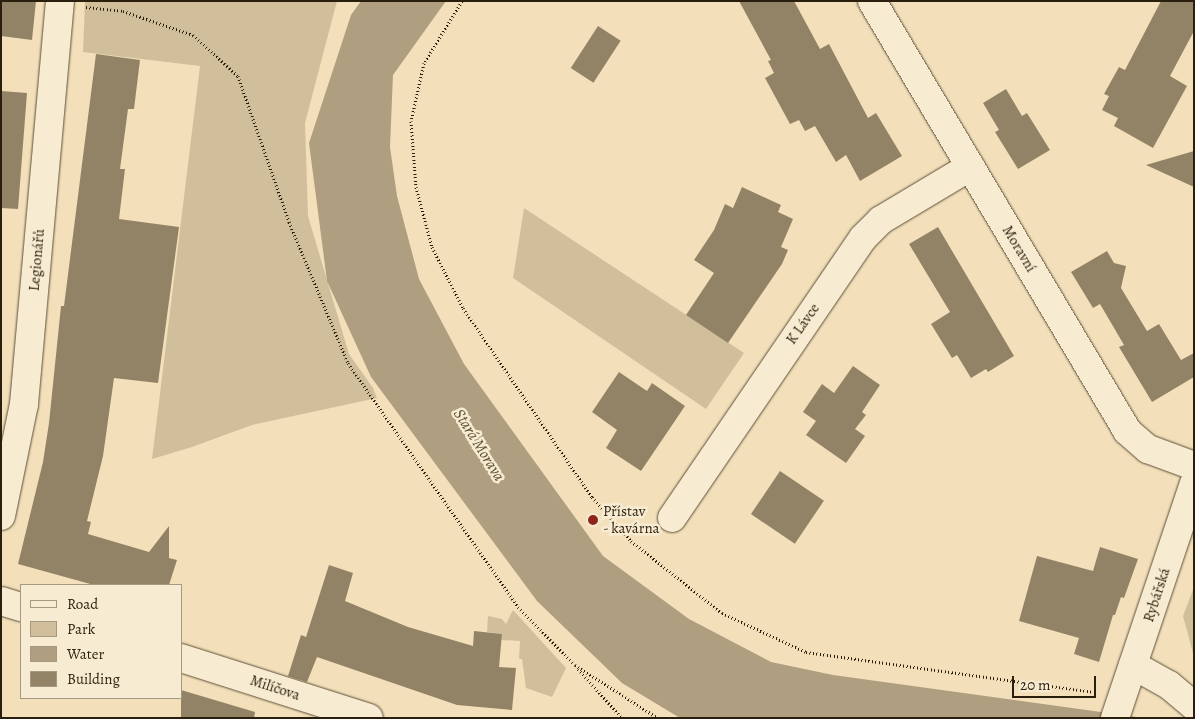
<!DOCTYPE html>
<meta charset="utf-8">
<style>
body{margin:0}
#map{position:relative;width:1195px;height:719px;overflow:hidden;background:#f3e0ba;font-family:Alegreya,serif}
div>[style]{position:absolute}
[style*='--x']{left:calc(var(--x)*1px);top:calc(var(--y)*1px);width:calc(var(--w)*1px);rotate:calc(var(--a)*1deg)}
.green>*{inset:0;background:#d1bf9c}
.water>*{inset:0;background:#af9e7f}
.building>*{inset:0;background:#938366;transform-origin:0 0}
.path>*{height:3px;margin-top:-1.5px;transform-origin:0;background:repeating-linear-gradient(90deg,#2a1e0c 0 1px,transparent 0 3.5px)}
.roads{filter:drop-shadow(0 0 1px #5c4e38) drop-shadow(0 0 1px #5c4e38)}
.minor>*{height:28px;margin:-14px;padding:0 14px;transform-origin:14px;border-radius:14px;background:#f7ebd2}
.dots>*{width:14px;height:14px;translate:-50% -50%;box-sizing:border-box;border:2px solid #f7ebd2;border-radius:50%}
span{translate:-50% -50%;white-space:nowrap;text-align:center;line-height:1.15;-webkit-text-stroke:5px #f7ebd2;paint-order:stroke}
.street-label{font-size:15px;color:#2a1e0c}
.poi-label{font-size:15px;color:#2a1e0c}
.left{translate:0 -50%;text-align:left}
.water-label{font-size:16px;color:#5f513a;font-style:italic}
.frame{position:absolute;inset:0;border:2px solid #2a1e0c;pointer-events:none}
.legend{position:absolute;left:20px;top:584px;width:162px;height:115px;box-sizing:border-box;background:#f7ebd2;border:1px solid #a59983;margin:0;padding:6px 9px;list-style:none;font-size:15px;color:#2a1e0c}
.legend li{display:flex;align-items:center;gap:10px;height:25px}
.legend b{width:25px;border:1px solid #a59983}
.scale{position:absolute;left:1012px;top:676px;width:84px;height:22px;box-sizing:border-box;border:2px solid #2a1e0c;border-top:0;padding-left:6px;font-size:15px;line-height:18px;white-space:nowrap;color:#2a1e0c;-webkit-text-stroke:4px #f7ebd2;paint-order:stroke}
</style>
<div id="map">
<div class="green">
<i style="clip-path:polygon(85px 1px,337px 1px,305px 123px,308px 216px,349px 354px,373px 388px,377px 398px,252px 425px,192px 447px,152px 459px,200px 66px,83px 52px)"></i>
<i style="clip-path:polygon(524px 208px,744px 353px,706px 409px,513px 278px)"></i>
<i style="clip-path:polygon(1194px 587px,1194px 657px,1183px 616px)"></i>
<i style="clip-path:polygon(513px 610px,566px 668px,552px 697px,526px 688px,522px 659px,519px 659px,520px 641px,501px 640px,502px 634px,487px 632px,488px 616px,502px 619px,506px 624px)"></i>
</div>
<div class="water">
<i style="clip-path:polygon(361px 1px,446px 1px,393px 75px,390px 147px,397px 196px,419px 279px,464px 364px,603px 556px,689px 619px,771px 662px,833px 675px,1144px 718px,680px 718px,622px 683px,537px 601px,371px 377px,327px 281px,309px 143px,351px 15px)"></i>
</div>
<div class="building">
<i style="clip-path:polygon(1px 1px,36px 1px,32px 40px,1px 36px)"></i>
<i style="clip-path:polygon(739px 1px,794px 1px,820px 49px,829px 44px,868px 118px,876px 113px,902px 156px,860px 181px,846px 155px,836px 162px,815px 126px,805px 131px,799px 120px,790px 124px,765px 78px,774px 73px,768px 61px,771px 60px)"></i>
<i style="clip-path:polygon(1161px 1px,1194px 1px,1194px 31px,1170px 76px,1187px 86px,1153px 148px,1114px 126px,1118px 118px,1102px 110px,1109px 96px,1104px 94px,1119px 67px,1125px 70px)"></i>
<i style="left:598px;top:26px;width:27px;height:50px;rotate:33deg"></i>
<i style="clip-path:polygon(96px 54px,140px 60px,134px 109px,128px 109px,120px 169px,125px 169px,119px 219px,179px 227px,158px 383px,114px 378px,103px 456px,87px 521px,91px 522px,88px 534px,149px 552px,169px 526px,169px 558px,177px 560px,169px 585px,94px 585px,18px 564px,43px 462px,49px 423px,61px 306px,64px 306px)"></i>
<i style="clip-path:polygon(1006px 89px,1022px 116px,1027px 113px,1050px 150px,1018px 169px,995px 132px,999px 130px,983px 103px)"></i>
<i style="clip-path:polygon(1px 91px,27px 93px,18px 209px,1px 208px)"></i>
<i style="clip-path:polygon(1194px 151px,1194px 187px,1146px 165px)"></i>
<i style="clip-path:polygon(742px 187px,781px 205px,778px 212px,793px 219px,781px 247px,788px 250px,782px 264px,728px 343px,686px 315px,714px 273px,694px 260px,714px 230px,725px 204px,733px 208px)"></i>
<i style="clip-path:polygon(938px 227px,1014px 356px,988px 372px,986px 369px,971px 378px,957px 355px,952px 358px,931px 324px,950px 312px,909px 244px)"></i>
<i style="clip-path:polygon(1107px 251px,1114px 263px,1126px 266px,1121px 288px,1147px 331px,1159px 324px,1181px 360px,1194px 353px,1194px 377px,1152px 402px,1119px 347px,1124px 345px,1100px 304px,1093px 308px,1071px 272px)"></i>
<i style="clip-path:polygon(853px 366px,880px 385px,862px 412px,866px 415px,855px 429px,865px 436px,846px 463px,806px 435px,816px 421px,803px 412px,822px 384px,834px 393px)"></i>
<i style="clip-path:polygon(619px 372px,647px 391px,652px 383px,685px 406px,641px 471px,606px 448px,617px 430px,592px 412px)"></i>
<i style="left:780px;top:471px;width:53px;height:52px;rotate:34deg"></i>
<i style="clip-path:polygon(1100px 547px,1138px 559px,1124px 598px,1121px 597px,1115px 615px,1113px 615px,1099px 662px,1074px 654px,1079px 638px,1019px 621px,1037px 556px,1093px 571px)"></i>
<i style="clip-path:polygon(329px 565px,353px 573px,345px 601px,408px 627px,473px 646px,474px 631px,502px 634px,499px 667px,516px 668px,512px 710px,457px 705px,317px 657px,307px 682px,288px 676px,301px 635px,306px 637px)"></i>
<i style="clip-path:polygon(181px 690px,255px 712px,254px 718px,181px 718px)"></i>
</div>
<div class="path">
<i style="--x:462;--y:1;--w:73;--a:121.5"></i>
<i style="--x:424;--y:63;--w:59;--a:102.6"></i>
<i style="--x:411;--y:121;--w:66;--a:85.7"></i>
<i style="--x:416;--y:187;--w:62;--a:75.1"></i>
<i style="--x:432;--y:247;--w:68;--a:63.1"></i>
<i style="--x:463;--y:308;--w:229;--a:55.7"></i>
<i style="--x:592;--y:497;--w:59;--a:48.4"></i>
<i style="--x:631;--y:541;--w:116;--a:38.4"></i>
<i style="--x:722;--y:613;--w:93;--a:24.9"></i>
<i style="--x:806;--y:652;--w:292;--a:7.9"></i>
<i style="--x:86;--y:7;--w:37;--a:6"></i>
<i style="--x:123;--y:11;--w:74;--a:18.9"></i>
<i style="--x:193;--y:35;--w:61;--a:42.3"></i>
<i style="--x:238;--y:76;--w:155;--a:70.7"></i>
<i style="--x:289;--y:222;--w:153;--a:67.3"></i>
<i style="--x:348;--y:363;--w:297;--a:55.1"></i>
<i style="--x:518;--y:607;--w:81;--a:45.5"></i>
<i style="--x:575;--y:665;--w:98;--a:32.6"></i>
<i style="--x:578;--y:669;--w:66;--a:48.1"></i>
</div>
<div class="roads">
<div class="minor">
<i style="--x:872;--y:1;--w:500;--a:59.3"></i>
<i style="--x:1127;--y:431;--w:28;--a:41"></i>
<i style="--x:1148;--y:449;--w:49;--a:20.3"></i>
<i style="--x:1;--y:516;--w:114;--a:-78.4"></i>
<i style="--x:24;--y:404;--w:405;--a:-84.9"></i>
<i style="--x:672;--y:518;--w:339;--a:-55.7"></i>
<i style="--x:863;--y:238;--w:25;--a:-45"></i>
<i style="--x:881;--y:220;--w:104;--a:-30.8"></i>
<i style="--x:1;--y:601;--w:21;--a:17"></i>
<i style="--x:181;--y:658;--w:197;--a:17.7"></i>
<i style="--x:1133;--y:665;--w:41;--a:29.1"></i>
<i style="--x:1169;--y:685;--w:33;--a:40"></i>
<i style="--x:1115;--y:718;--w:248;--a:-71.4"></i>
</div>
</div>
<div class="dots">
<i style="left:593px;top:520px;background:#8f2418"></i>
</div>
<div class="street-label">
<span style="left:1019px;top:249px;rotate:59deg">Moravní</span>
<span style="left:37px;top:260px;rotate:-85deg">Legionářů</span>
<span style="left:803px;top:324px;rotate:-55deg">K Lávce</span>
<span style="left:1157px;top:595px;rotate:-72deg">Rybářská</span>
<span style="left:275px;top:688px;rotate:18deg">Milíčova</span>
</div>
<div class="poi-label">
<span class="left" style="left:603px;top:520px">Přístav<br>- kavárna</span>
</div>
<div class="water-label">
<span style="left:479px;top:445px;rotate:58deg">Stará Morava</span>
</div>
<div class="frame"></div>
<ul class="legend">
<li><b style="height:6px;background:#f7ebd2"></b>Road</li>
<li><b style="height:14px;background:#d1bf9c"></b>Park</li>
<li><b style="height:14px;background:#af9e7f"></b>Water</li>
<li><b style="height:14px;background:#938366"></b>Building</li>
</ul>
<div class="scale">20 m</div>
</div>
